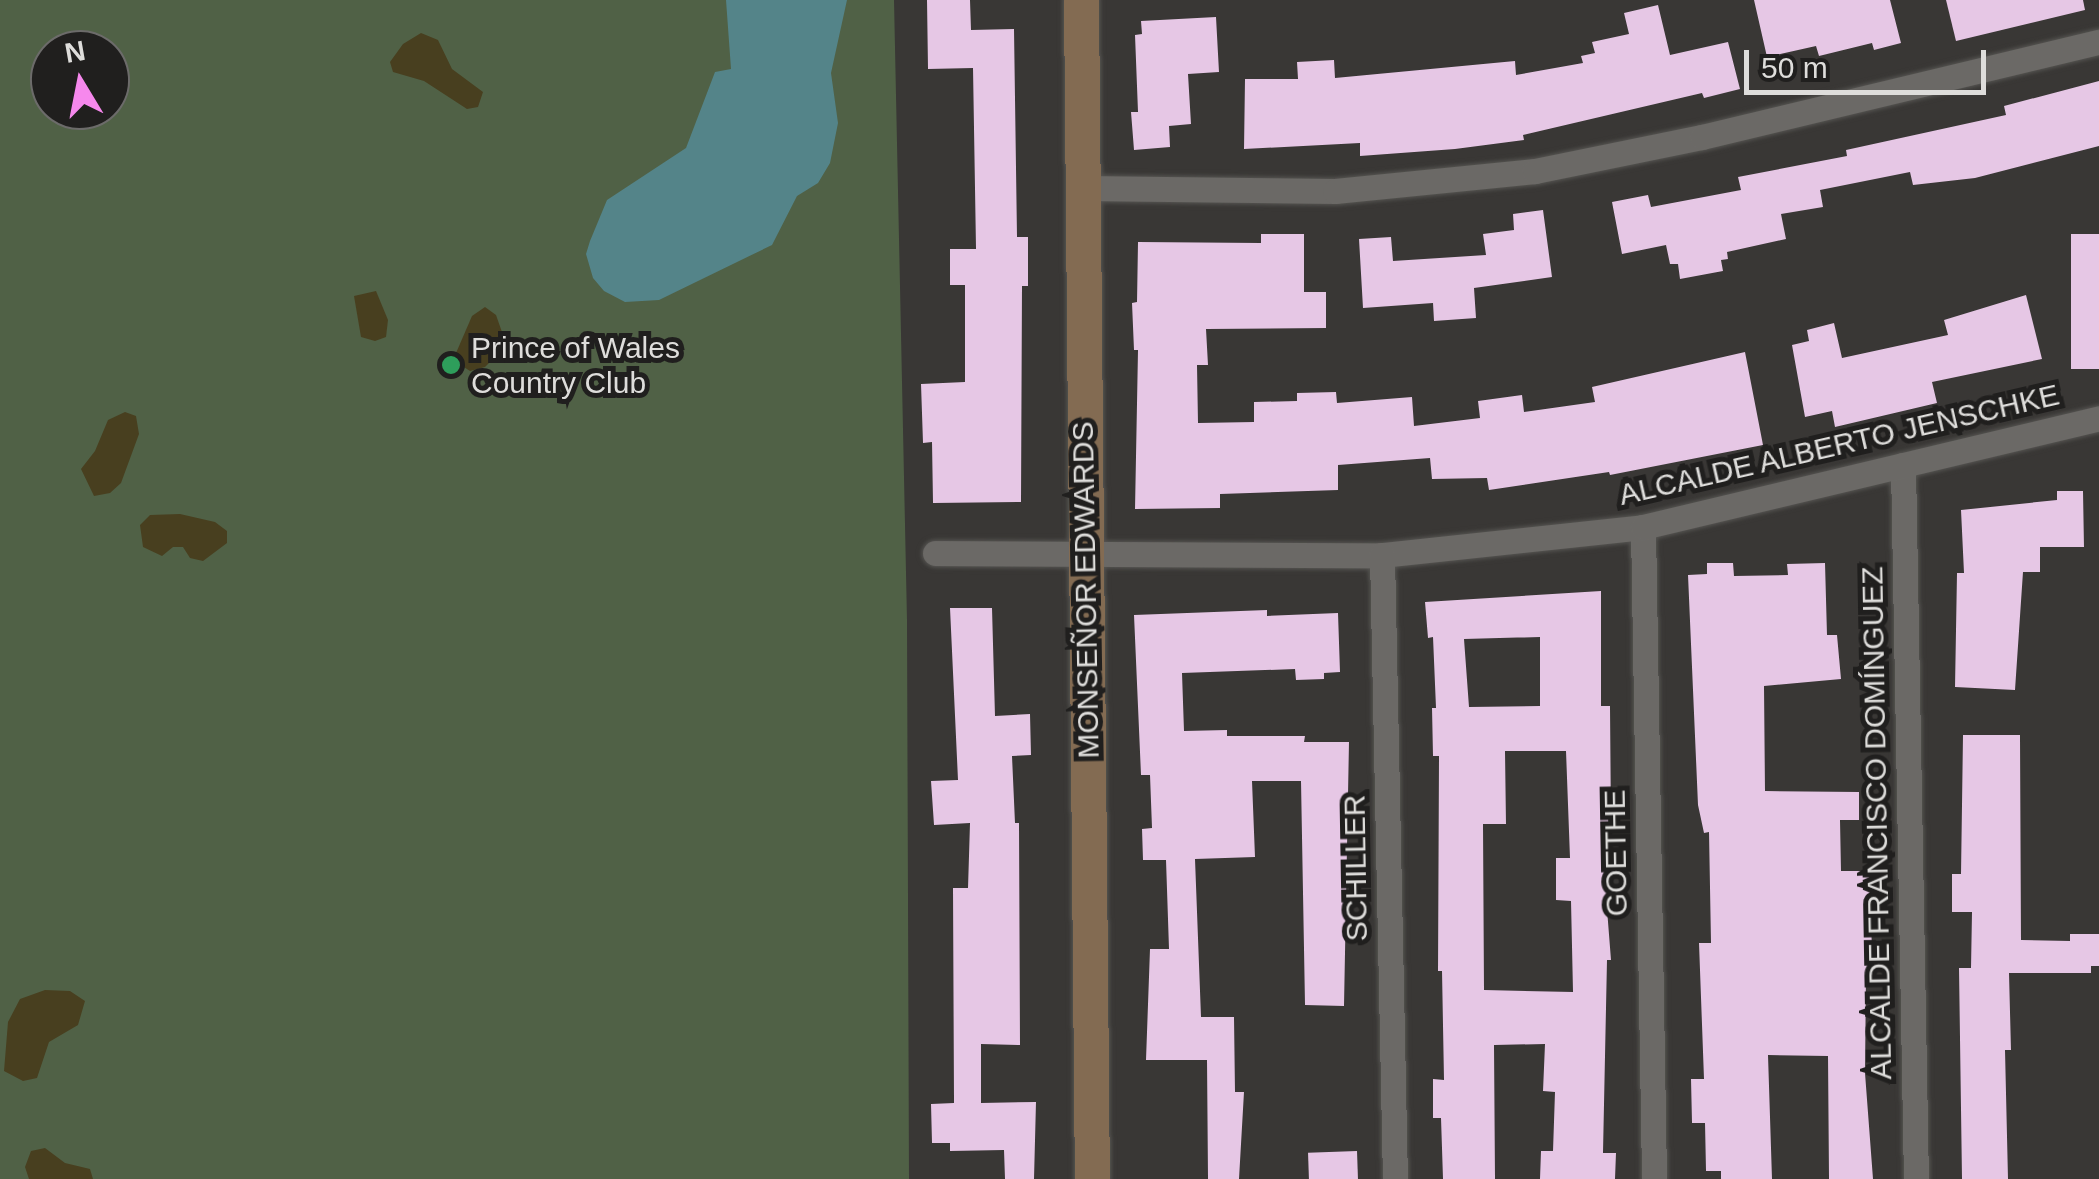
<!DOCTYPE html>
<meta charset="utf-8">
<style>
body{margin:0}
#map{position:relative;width:2099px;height:1179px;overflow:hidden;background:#393735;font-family:Arial,sans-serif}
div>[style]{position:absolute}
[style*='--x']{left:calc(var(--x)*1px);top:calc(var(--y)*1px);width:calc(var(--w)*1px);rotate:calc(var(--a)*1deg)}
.green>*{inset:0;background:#506146}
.sand>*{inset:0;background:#483f1f}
.water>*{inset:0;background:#548489}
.building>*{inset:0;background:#e6c7e5;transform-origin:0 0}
.roads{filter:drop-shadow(0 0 2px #555451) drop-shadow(0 0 2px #555451)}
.street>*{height:25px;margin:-12.5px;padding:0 12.5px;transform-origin:12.5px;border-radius:12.5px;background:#6b6966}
.secondary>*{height:35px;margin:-17.5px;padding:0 17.5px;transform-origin:17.5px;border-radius:17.5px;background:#836b52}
.dots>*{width:28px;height:28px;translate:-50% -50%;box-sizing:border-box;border:5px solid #201f1e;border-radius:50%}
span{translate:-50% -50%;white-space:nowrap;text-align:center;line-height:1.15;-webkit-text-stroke:10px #201f1e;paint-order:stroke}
.poi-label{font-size:30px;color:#dedddb}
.left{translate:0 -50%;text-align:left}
.street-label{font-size:30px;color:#dedddb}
.north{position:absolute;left:30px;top:30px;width:100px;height:100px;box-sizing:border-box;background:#201f1e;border:2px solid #6c6b6a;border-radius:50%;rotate:350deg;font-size:28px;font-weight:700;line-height:40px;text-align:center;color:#dedddb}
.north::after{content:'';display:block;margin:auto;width:35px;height:45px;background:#f688ed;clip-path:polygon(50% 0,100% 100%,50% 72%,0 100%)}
.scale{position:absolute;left:1744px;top:50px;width:242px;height:45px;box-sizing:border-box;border:5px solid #dedddb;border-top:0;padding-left:12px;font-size:30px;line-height:35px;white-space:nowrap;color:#dedddb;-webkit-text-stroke:8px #201f1e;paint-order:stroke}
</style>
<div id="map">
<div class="green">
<i style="clip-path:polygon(evenodd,0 0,894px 0,907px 620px,909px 1179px,0 1179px,0 0,50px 50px,110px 50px,110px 110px,50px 110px,50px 50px)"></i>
</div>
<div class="sand">
<i style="clip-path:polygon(421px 33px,438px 40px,452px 69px,483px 92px,478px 107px,467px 109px,424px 81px,393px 72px,390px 62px,403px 44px)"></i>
<i style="clip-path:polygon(376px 291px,388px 320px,386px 337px,375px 341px,361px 337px,354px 296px)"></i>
<i style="clip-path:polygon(485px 307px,496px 315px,503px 335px,498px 354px,485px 367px,470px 371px,453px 360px,472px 316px)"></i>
<i style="clip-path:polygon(125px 412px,136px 416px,139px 434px,121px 483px,110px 493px,94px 496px,81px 469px,95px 451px,108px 420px)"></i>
<i style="clip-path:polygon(180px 514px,215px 522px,227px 531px,227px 543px,203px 561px,190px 558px,183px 547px,173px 547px,162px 556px,143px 547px,140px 525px,150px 515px)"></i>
<i style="clip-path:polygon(45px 990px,70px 991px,85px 1001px,78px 1025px,49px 1042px,37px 1078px,23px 1081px,4px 1071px,8px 1022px,20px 999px)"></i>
<i style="clip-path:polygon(45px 1148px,65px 1163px,90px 1169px,93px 1179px,29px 1179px,25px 1167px,31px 1151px)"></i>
</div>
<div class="water">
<i style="clip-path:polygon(726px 0,847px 0,831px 73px,838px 123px,830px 163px,818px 183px,797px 196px,772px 245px,659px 300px,625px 302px,604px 291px,593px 278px,586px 254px,590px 241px,607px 200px,686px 148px,715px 72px,731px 69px)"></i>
</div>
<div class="building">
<i style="clip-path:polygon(927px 0,970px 0,971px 30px,1014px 29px,1017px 237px,1028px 237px,1028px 286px,1022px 286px,1021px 502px,933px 503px,932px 442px,923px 443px,921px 384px,965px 382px,965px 285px,950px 285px,950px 249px,976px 249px,973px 68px,928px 69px)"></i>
<i style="clip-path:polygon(1754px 0,1890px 0,1901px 43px,1874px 50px,1872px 43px,1819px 56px,1816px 46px,1767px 57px)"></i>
<i style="clip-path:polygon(1946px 0,2083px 0,2085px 10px,1956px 41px)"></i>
<i style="clip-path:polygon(1658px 5px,1670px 55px,1728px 42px,1740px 89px,1704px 98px,1702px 93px,1523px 135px,1524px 140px,1455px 149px,1360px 156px,1360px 143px,1244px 149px,1245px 79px,1298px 79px,1297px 62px,1334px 60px,1335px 78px,1515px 61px,1516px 75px,1583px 63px,1581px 56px,1595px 53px,1592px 42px,1629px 34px,1624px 13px)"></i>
<i style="clip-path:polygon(1216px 17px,1219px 72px,1188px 74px,1191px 124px,1169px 126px,1170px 147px,1134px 150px,1131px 112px,1138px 112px,1135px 35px,1142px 34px,1141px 21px)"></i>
<i style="clip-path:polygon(2099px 81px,2099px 146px,1975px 178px,1913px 185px,1910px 172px,1820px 190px,1823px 207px,1781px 214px,1786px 239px,1727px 252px,1728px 259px,1721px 260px,1723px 271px,1680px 279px,1678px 264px,1670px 264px,1666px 245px,1622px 254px,1612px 202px,1648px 195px,1651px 207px,1741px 190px,1738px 177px,1847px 156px,1846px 150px,2006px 115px,2004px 106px)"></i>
<i style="clip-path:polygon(1543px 210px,1552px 277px,1474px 288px,1476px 318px,1434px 321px,1433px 303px,1363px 308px,1359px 239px,1391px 237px,1393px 261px,1486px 255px,1483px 234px,1514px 230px,1513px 214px)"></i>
<i style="clip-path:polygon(1261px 234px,1304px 234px,1304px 292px,1326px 292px,1326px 328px,1206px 329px,1208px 365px,1197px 365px,1198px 423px,1254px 422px,1254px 402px,1297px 401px,1297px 393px,1336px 392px,1337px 403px,1412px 397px,1414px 426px,1480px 418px,1478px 401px,1522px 395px,1524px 412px,1595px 402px,1592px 387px,1745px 352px,1763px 445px,1610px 475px,1609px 472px,1489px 490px,1487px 478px,1432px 479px,1430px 458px,1338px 465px,1338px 490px,1220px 494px,1220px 508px,1135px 509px,1138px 350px,1134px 350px,1132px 303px,1137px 302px,1138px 242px,1261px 243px)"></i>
<i style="left:2071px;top:234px;width:28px;height:135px"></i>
<i style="clip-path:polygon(2026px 295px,2042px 359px,1932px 382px,1937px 403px,1835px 427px,1832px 411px,1805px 417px,1792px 345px,1809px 341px,1807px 330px,1834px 323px,1842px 358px,1948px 335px,1944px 320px)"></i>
<i style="clip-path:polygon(2057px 491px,2083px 491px,2084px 547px,2040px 547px,2040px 572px,2023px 572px,2015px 690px,1955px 687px,1957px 573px,1964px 573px,1961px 510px,2057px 500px)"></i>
<i style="clip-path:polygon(1707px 563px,1733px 563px,1734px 576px,1788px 575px,1787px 564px,1825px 563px,1827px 635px,1837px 635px,1841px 679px,1764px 686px,1765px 791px,1859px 792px,1859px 820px,1840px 820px,1841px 871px,1869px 871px,1873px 975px,1866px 975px,1865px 1073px,1873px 1179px,1829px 1179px,1828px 1056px,1768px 1055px,1772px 1179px,1721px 1179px,1721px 1171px,1706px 1171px,1705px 1123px,1692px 1123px,1691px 1079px,1704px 1079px,1699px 943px,1711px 943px,1709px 832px,1704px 833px,1698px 805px,1688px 575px,1707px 574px)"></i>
<i style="clip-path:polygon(evenodd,1601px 591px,1601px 706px,1610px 706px,1611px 825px,1607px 909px,1611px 960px,1607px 960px,1603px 1153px,1616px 1153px,1615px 1179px,1540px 1179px,1541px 1151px,1553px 1151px,1555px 1092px,1543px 1091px,1545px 1044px,1494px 1045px,1495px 1179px,1443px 1179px,1441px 1118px,1433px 1118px,1433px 1079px,1444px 1080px,1442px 971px,1438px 971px,1439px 756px,1433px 756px,1432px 708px,1436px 708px,1433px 637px,1428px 638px,1425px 602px,1601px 591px,1540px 637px,1540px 706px,1469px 707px,1464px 639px,1540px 637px,1601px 591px,1505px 751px,1566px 751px,1570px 858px,1556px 858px,1556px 900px,1571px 901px,1573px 992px,1484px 990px,1483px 824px,1506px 824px,1505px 751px)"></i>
<i style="clip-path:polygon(950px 608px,992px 608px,995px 716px,1030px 714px,1031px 755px,1012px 756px,1015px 823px,1019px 823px,1020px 1045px,981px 1044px,981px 1103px,1036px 1102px,1034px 1179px,1005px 1179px,1004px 1150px,950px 1151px,950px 1143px,932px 1143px,931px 1104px,954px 1103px,953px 888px,968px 888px,970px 823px,934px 825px,931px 781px,958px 780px)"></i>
<i style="clip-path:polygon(1267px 610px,1267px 616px,1338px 613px,1340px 672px,1324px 673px,1324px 679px,1296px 680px,1295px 669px,1182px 673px,1184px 731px,1227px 730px,1227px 736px,1305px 736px,1304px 742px,1349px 742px,1344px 1006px,1305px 1005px,1301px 781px,1252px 781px,1255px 857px,1195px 859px,1201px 1017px,1234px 1017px,1235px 1092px,1244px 1092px,1239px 1179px,1208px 1179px,1207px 1060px,1146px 1060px,1150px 949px,1169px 949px,1166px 860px,1143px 860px,1142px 829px,1152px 828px,1150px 775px,1141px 775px,1134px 615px)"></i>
<i style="clip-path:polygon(1963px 735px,2020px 735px,2021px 940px,2070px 941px,2070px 934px,2099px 934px,2099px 966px,2091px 966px,2091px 973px,2009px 973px,2011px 1050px,2005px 1050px,2008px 1179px,1962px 1179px,1959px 968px,1971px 968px,1972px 912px,1952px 912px,1952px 874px,1961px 874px)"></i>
<i style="left:1357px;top:1151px;width:28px;height:49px;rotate:88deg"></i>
</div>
<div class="roads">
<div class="street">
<i style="--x:1083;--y:188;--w:252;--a:0.7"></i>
<i style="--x:1335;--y:191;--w:201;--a:-5.7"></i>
<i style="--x:1535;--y:171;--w:170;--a:-11.5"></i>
<i style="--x:1702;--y:137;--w:408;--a:-13.5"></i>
<i style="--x:1903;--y:465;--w:714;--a:88.96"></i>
<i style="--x:1643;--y:527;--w:652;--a:89.03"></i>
<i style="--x:935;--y:553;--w:447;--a:0.3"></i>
<i style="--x:1382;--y:555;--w:262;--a:-6.1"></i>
<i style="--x:1643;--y:527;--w:469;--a:-13.4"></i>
<i style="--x:1382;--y:555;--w:624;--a:88.81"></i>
</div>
<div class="secondary">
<i style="--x:1081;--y:0;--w:1179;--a:89.47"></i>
</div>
</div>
<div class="dots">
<i style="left:451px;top:365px;background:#2e9e5b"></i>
</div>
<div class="poi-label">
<span class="left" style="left:471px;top:365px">Prince of Wales<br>Country Club</span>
</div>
<div class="street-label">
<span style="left:1839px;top:445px;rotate:-13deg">ALCALDE ALBERTO JENSCHKE</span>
<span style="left:1086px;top:590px;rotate:-91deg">MONSEÑOR EDWARDS</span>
<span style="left:1877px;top:823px;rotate:-91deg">ALCALDE FRANCISCO DOMÍNGUEZ</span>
<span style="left:1616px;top:853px;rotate:-91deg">GOETHE</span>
<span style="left:1356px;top:868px;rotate:-91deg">SCHILLER</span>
</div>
<div class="north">N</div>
<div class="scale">50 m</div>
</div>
